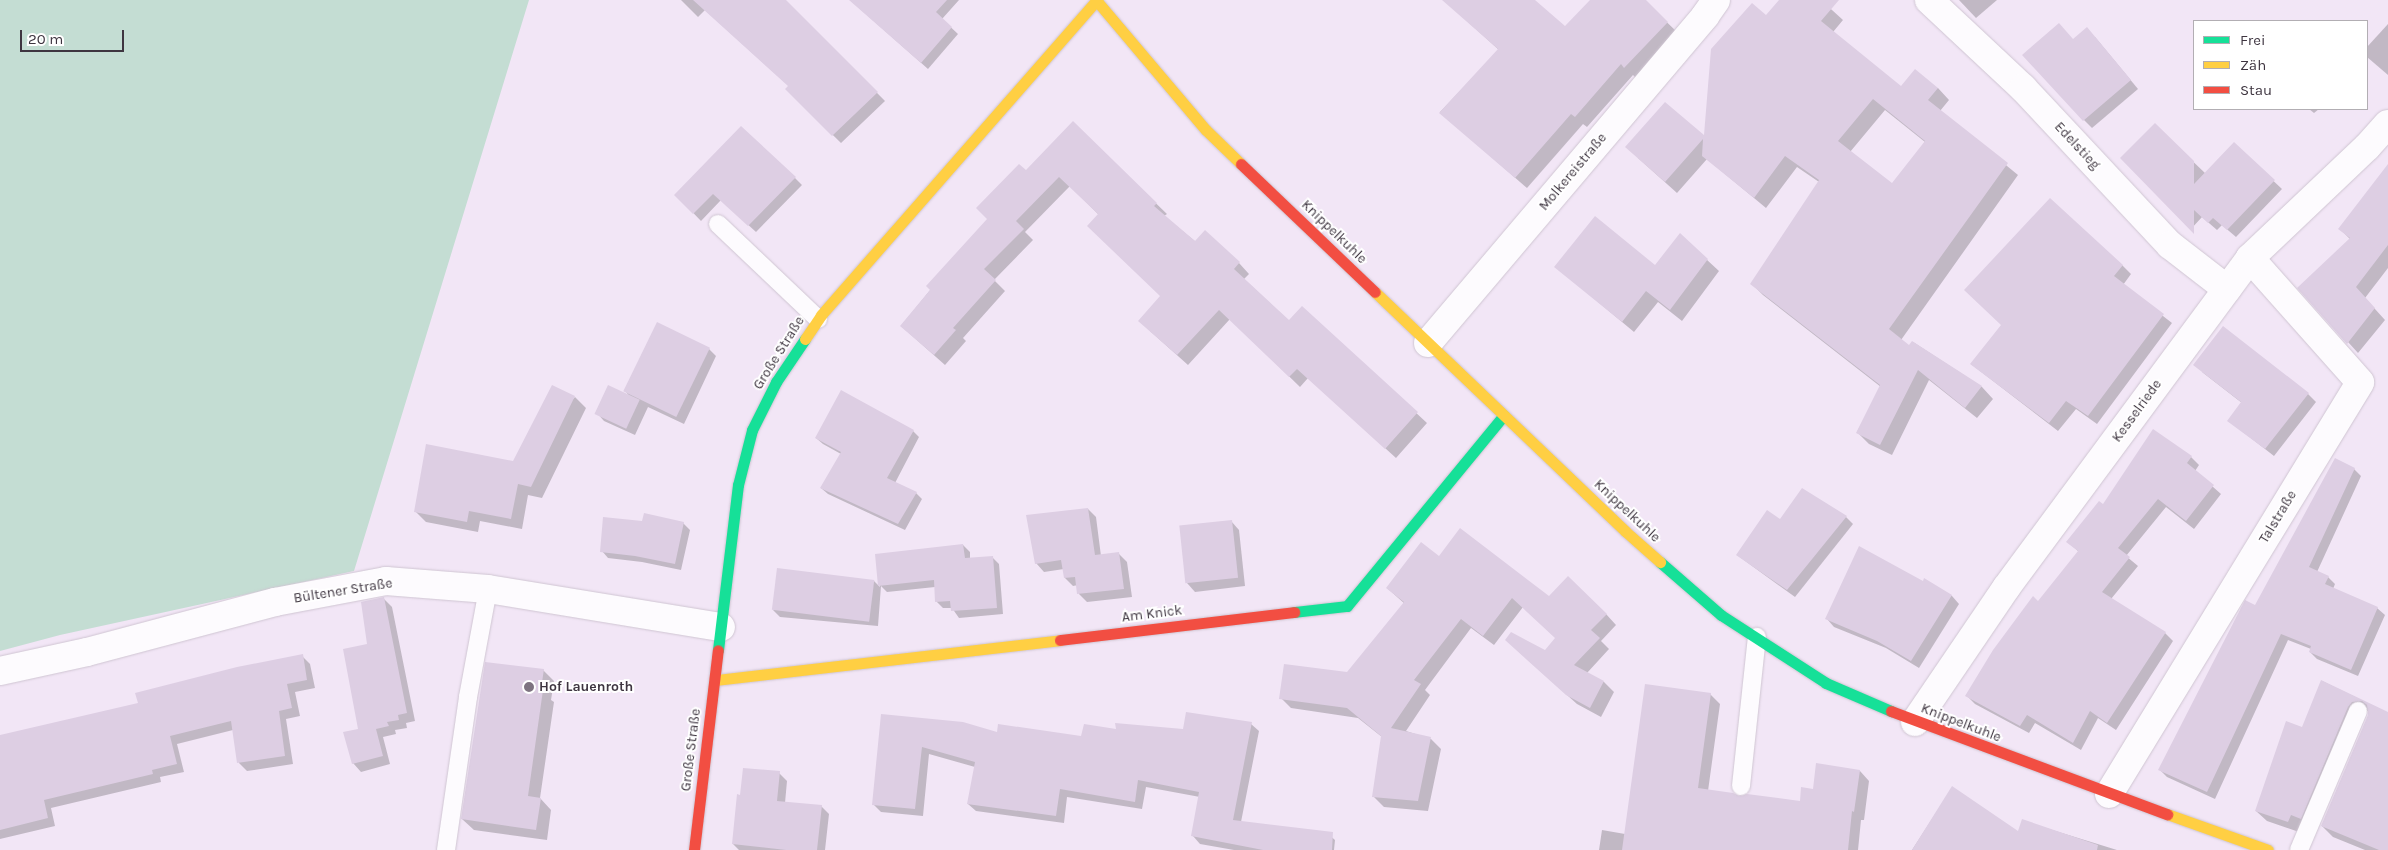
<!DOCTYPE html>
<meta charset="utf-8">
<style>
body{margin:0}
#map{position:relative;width:2388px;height:850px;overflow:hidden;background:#f2e6f6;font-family:Karla,sans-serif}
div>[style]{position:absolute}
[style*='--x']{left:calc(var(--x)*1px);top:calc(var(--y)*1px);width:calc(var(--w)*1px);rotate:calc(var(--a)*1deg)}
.green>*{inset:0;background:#c4ddd3}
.shadow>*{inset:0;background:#0003}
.building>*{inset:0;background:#ddcee3;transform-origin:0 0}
.roads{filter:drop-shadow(0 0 1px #cfc5d2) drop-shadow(0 0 1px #cfc5d2)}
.lane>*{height:18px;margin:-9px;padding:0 9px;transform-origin:9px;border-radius:9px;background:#fdfbfe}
.street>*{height:28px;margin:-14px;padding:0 14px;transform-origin:14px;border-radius:14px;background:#fdfbfe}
.fast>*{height:11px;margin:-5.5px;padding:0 5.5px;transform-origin:5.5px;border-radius:5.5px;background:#16e098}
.slow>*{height:11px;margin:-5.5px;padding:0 5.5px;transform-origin:5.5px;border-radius:5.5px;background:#ffcf43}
.jam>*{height:11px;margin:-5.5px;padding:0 5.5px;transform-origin:5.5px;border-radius:5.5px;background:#f24e42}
.dots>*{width:14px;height:14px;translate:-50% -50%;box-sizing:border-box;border:2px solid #fff;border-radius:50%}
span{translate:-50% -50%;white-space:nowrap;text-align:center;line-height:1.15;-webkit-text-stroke:4px #fff;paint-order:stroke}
.street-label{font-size:14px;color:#3e3540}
.poi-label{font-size:14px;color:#3e3540;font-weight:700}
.left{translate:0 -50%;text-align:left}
.legend{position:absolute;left:2193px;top:20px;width:175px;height:90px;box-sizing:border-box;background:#fff;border:1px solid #b2aeb3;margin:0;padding:6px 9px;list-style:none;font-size:15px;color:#3e3540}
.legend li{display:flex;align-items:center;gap:10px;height:25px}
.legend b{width:25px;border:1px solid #b2aeb3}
.scale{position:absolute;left:20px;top:30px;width:104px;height:22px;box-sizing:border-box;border:2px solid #3e3540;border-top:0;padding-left:6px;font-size:15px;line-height:18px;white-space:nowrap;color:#3e3540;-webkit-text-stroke:4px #fff;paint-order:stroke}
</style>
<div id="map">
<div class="green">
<i style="clip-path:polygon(0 0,529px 0,354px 571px,60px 635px,0 651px)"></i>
</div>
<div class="shadow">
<i style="clip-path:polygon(681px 0,785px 0,885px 101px,841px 143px,786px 89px,789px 86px,705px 10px,698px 17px)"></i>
<i style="clip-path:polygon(850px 0,959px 0,942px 19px,958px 34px,928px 69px)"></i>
<i style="clip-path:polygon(1462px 0,1533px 0,1565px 28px,1592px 0,1644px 0,1679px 34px,1636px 78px,1633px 75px,1587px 127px,1583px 124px,1527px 188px,1440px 112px,1499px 50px,1458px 13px)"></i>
<i style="clip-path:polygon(evenodd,1781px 0,1821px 0,1843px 20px,1833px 32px,1902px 88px,1938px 88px,1949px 100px,1940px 111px,2018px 175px,1901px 340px,1909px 347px,1913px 342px,1982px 387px,1993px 399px,1977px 418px,1929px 380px,1892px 455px,1869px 444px,1857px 432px,1881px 387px,1763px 295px,1752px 284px,1819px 182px,1797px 167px,1766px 208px,1707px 159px,1677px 193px,1638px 158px,1705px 137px,1767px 17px,1781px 0,1885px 110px,1925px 142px,1892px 185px,1850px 152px,1885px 110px)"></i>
<i style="clip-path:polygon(1959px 0,1997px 0,1976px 18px)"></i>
<i style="clip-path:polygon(2388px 24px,2388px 75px,2367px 57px,2367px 47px)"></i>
<i style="clip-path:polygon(2095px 37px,2138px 89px,2092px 128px,2084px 120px,2074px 40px)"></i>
<i style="clip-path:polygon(2309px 109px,2319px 109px,2314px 113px)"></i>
<i style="clip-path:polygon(1073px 123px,1167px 214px,1164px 216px,1196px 242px,1239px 263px,1249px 274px,1244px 279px,1289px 321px,1302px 307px,1427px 423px,1396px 458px,1308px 378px,1300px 387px,1230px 319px,1188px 365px,1150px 331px,1162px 296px,1099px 215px,1070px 186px,1025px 232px,1033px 240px,994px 280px,1005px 291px,963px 338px,966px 341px,945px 365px,901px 326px,1026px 172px)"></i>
<i style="clip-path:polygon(2155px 125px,2206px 174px,2234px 144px,2282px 189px,2236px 237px,2222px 225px,2217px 230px,2202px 217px,2191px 229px)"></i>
<i style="clip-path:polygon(2388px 173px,2388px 268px,2365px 298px,2385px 320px,2358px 353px,2299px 288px,2350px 239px,2340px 229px)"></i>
<i style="clip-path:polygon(795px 178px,802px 185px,756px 232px,721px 200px,701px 221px,676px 195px)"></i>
<i style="clip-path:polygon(1680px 235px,1719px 271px,1682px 321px,1658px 302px,1634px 332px,1555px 266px,1655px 266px)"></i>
<i style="clip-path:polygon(2122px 265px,2131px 274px,2123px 285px,2172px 323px,2097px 424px,2076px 409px,2058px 431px,1971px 364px,2002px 325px)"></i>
<i style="clip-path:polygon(709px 349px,716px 356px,684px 424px,648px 407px,635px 435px,604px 421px,597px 413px,630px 397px,626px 392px)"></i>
<i style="clip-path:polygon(2202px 372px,2308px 394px,2316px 402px,2274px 456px,2229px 421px,2242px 403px)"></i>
<i style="clip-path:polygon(575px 397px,586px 408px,542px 498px,528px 495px,522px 529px,480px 521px,478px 532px,426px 522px,415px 511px,514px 462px)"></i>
<i style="clip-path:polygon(913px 431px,919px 437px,895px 483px,916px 493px,922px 499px,905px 530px,828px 494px,821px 488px,841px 454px,823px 444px,816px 438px)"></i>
<i style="clip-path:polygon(2191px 457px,2199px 465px,2195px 471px,2221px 494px,2194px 529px,2166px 507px,2126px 556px,2138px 566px,2111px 599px,2165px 633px,2173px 641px,2116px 730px,2098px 718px,2081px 750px,2035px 723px,2029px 733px,1975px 704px,1967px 696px,2079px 552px,2068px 542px,2103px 506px)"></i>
<i style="clip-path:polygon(2354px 469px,2361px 476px,2317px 572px,2328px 577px,2335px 584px,2333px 589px,2377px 608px,2385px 615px,2358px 676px,2317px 659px,2310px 652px,2311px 649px,2288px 640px,2215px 799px,2167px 777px,2160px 770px,2255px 607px)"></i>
<i style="clip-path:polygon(1088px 509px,1096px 517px,1101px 556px,1119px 554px,1127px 562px,1132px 597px,1087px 602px,1079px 594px,1078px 585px,1073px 586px,1065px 578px,1064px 569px,1044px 572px,1036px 563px)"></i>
<i style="clip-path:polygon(1846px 517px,1853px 524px,1795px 597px,1737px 555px,1780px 521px)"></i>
<i style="clip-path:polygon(1231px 521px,1239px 530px,1245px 586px,1195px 592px,1187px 583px)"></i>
<i style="clip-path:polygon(643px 523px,683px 523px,690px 530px,681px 570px,642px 562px,608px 558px,602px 551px)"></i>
<i style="clip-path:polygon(963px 545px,970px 552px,970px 559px,992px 557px,999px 564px,1003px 614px,959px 618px,952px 608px,943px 608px,936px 601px,935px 587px,887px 592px,881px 586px,878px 626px,780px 617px,773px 610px,874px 581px,880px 587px,876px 555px)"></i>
<i style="clip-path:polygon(1439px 558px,1549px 598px,1606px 614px,1616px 625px,1601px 641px,1609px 649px,1587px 673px,1604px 682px,1614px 692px,1601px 717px,1577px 704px,1517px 650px,1545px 651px,1557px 639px,1523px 607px,1494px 645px,1471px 628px,1425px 690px,1430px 695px,1406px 731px,1431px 739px,1441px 749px,1428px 811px,1384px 807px,1374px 797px,1382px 737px,1358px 718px,1291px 708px,1281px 698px,1348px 673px,1405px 604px,1387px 588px)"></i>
<i style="clip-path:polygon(1925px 580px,1952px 596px,1959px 604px,1919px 668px,1886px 648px,1834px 627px,1827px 619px,1923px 583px)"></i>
<i style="clip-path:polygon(384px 599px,392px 607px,415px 721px,406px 723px,407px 728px,395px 730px,396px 734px,383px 737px,390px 764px,361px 772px,353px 763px,360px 730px,369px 645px)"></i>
<i style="clip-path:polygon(302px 656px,310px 664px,315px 688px,295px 692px,300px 716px,286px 719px,293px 764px,247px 771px,239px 763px,233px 730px,177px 744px,184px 772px,160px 777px,161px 782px,51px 808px,55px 826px,0 839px,0 736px,139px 704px)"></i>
<i style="clip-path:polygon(543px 670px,554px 681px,551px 700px,554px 702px,540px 798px,551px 810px,547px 840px,474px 830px,462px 819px)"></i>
<i style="clip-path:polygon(2322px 681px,2388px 713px,2388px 850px,2365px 850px,2333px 837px,2322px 826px,2369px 715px,2369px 710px,2359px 717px,2299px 832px,2267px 821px,2256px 811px,2302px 729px)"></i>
<i style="clip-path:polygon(1710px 694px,1720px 704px,1708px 791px,1739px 798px,1801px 803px,1814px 790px,1860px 771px,1869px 781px,1864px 820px,1861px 820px,1858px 850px,1599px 850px,1602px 830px,1625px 834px)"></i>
<i style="clip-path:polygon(882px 715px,998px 734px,1082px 737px,1118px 731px,1184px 730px,1251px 724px,1259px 731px,1241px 822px,1327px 833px,1335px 840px,1334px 850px,1234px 850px,1200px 844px,1193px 836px,1200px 797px,1146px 787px,1142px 809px,1067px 797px,1064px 823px,976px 811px,968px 804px,975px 767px,929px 754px,923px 816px,881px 812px,873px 804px)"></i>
<i style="clip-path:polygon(779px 773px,787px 781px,785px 803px,821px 806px,829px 814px,825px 850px,739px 850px,733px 844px)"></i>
<i style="clip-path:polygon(1952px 788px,2019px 833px,2023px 821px,2117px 850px,1912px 850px)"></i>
</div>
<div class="building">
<i style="clip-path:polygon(693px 0,786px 0,878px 92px,832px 136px,785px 89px,788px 86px)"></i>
<i style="clip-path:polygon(849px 0,947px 0,936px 12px,952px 27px,921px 63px)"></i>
<i style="clip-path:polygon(1442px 0,1535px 0,1565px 26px,1590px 0,1646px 0,1668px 22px,1624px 68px,1621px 64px,1575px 117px,1571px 114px,1515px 178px,1439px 113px,1498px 49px)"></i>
<i style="clip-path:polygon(evenodd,1779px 0,1839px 0,1821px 21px,1901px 86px,1915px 69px,1938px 88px,1928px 100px,2008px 163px,1889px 329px,1909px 345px,1912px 341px,1982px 386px,1965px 408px,1918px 370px,1880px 445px,1856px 433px,1880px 385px,1750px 284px,1819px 180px,1785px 156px,1754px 198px,1702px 156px,1703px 139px,1665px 182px,1625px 147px,1665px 102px,1704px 135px,1711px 49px,1752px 3px,1766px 15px,1779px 0,1873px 99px,1925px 141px,1892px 183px,1838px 141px,1873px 99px)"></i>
<i style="clip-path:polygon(2059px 23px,2073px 39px,2087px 27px,2131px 80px,2083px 121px,2022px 55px)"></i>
<i style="clip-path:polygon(1073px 121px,1157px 203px,1154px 206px,1195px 241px,1205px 230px,1240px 262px,1234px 269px,1289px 320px,1302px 306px,1418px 412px,1385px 449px,1297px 369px,1289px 377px,1219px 310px,1177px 355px,1138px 321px,1160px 296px,1087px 226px,1098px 214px,1059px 177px,1016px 221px,1024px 229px,984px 269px,996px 280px,953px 328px,956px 330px,934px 355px,900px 326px,930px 290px,926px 286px,987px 219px,976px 208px,1019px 164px,1026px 170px)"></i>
<i style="clip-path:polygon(2155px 123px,2194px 161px,2194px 184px,2234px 142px,2275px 180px,2227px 230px,2213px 218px,2208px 223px,2194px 210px,2194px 234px,2120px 158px)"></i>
<i style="clip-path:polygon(741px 126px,796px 177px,748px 226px,713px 194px,693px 214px,674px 195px)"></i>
<i style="clip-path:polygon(2388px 164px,2388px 245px,2356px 287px,2375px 308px,2347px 344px,2297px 288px,2350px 238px,2338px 229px)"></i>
<i style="clip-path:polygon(2050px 198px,2123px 265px,2114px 276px,2164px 314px,2088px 416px,2066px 401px,2049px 423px,1970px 364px,2001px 325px,1964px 290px)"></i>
<i style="clip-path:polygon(1595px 216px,1655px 265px,1680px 233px,1708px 259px,1670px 310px,1646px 291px,1622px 322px,1554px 267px)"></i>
<i style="left:657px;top:322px;width:59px;height:77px;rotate:26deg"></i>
<i style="clip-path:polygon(2223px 326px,2309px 393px,2265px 449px,2227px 421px,2241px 402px,2193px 365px)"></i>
<i style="clip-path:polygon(552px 385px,575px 396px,531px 487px,518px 484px,511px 519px,469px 511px,467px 522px,414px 512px,426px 444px,513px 461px)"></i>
<i style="left:608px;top:385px;width:35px;height:32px;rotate:25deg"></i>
<i style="clip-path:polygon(841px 390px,914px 430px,887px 478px,917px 492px,898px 524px,820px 488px,841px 452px,815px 438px)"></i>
<i style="clip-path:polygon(2153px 429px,2192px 456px,2187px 463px,2214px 485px,2186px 521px,2158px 499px,2118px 548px,2130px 557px,2102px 592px,2166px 632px,2107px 723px,2090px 711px,2073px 743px,2027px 715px,2020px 726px,1965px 696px,1993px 650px,2033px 596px,2038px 601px,2078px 551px,2066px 542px,2099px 501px,2103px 504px)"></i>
<i style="clip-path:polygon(2335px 458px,2355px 468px,2309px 567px,2329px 576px,2325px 584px,2378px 607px,2351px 670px,2309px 652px,2311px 646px,2281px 634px,2207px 792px,2158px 770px,2245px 600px,2255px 605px)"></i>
<i style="clip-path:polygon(1802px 488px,1847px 516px,1787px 590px,1736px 555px,1767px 510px,1780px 519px)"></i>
<i style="clip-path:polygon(1088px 508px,1095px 555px,1119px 552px,1124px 589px,1077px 594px,1075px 577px,1064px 578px,1061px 560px,1035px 564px,1026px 515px)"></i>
<i style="clip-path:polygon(644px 513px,684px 522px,675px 564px,635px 556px,600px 552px,603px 517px,642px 521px)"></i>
<i style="left:1232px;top:520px;width:58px;height:53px;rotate:84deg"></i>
<i style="clip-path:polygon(1460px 528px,1549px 596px,1568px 576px,1607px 614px,1591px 630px,1600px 638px,1574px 665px,1604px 681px,1590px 708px,1566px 695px,1505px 640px,1511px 632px,1545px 650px,1555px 638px,1512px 598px,1483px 636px,1461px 619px,1414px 680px,1421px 684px,1391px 728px,1431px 737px,1418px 801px,1372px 797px,1381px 736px,1347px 708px,1279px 699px,1284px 664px,1347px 672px,1404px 602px,1386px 588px,1421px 542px,1439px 556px)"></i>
<i style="clip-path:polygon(963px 544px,965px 558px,993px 556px,997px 608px,951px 611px,950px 601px,935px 602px,934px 580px,878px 586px,875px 554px)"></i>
<i style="clip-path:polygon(1859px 546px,1923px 581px,1924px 578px,1952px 595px,1911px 661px,1877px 641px,1825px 619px)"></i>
<i style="left:777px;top:568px;width:98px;height:42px;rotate:7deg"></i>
<i style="clip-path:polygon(384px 597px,407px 713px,398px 715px,399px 720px,387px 722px,389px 726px,376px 729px,383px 756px,352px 764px,343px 732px,358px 729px,343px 649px,367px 644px,361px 602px)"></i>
<i style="clip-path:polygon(303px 654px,307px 680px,287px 684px,292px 708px,279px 711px,285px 756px,237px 763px,231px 721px,170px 736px,177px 764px,152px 770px,153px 774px,44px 800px,48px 818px,0 830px,0 735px,138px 703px,135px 693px,237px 667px)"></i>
<i style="clip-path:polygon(485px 662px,544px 669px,541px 689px,543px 690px,528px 796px,541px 798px,536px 830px,461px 819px)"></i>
<i style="clip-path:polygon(2321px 680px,2388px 712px,2388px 850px,2379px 850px,2321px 826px,2368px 715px,2367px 705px,2362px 701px,2352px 702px,2348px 707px,2301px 819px,2291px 815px,2288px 822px,2255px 811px,2286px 721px,2302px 727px)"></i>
<i style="clip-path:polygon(1645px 684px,1711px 693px,1698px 788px,1733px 793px,1739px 796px,1747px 794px,1800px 801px,1801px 787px,1813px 789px,1816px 763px,1860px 770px,1854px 812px,1852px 811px,1848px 850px,1622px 850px)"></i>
<i style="clip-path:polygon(1186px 712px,1252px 722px,1233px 820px,1333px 832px,1332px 850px,1263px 850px,1191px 836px,1199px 792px,1138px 780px,1135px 802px,1060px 789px,1056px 816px,967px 804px,975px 762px,922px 747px,915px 809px,872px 805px,881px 714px,963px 722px,997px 732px,998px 724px,1081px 736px,1084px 724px,1116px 729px,1115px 723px,1183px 729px)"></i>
<i style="clip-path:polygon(743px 768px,780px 771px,777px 801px,822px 805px,817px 850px,786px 850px,732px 844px,737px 794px,740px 795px)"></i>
<i style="clip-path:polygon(1952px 786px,2018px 831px,2022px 819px,2098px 845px,2097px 850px,1912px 850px)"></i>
</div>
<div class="roads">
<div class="lane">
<i style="--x:718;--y:224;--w:138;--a:43.5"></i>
<i style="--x:1741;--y:786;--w:150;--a:-83.9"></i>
<i style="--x:446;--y:850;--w:155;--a:-81.8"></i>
<i style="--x:468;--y:697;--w:110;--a:-79.5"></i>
<i style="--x:2299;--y:850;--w:151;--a:-67"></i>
</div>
<div class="street">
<i style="--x:1929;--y:0;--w:129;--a:43.1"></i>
<i style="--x:2023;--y:88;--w:215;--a:46.9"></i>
<i style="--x:2170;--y:245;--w:72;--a:37.7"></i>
<i style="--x:1428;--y:343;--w:429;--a:-49.7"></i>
<i style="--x:1705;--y:16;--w:19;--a:-55"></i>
<i style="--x:0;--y:671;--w:89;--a:-12.3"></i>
<i style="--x:87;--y:652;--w:195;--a:-14.9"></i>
<i style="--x:275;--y:602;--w:113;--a:-10.7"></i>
<i style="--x:386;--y:581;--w:102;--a:4.5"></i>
<i style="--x:488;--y:589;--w:236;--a:9.3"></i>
<i style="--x:1915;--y:722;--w:162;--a:-55.8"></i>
<i style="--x:2006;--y:588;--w:410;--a:-53.5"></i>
<i style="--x:2250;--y:258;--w:161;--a:-43.5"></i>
<i style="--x:2367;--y:147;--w:31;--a:-48"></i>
<i style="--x:2109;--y:794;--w:482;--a:-58.6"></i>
<i style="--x:2360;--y:382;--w:166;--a:-131.6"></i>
</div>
<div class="fast">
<i style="--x:1660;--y:562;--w:81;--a:41"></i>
<i style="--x:1721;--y:615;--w:125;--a:32.9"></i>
<i style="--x:1826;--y:683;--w:71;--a:23.3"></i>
<i style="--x:1294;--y:612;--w:53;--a:-6.5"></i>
<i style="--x:1347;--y:606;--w:247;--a:-50.6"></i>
<i style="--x:718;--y:650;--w:166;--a:-83.1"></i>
<i style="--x:738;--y:485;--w:57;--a:-75.7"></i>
<i style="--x:752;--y:430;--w:54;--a:-63.4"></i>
<i style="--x:776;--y:382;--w:52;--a:-56"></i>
</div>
<div class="slow">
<i style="--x:1096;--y:0;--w:170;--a:49.8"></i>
<i style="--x:1206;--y:130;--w:49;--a:44.2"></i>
<i style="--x:1375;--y:292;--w:346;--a:43.7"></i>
<i style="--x:1625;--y:531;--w:47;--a:41.5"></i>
<i style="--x:805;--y:339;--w:29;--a:-56"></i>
<i style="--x:821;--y:315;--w:419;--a:-48.8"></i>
<i style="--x:716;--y:680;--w:346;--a:-6.6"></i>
<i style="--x:2167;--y:814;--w:107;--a:19.6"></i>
</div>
<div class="jam">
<i style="--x:1241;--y:164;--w:185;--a:43.7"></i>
<i style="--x:1060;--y:640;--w:236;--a:-6.8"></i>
<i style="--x:1891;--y:711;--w:295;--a:20.5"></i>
<i style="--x:694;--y:850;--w:201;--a:-83.2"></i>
</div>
</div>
<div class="dots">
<i style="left:529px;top:687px;background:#7d7380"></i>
</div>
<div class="street-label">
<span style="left:2077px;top:146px;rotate:47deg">Edelstieg</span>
<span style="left:1573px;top:172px;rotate:-50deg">Molkereistraße</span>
<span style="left:1334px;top:232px;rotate:44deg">Knippelkuhle</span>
<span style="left:779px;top:353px;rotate:-58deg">Große Straße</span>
<span style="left:2137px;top:411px;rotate:-54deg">Kesselriede</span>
<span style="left:1627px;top:511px;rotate:43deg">Knippelkuhle</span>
<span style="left:2278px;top:517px;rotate:-59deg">Talstraße</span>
<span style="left:343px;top:591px;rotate:-9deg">Bültener Straße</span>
<span style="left:1152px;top:614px;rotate:-7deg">Am Knick</span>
<span style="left:1961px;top:723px;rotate:21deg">Knippelkuhle</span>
<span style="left:691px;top:750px;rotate:-83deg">Große Straße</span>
</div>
<div class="poi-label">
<span class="left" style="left:539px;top:687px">Hof Lauenroth</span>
</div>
<ul class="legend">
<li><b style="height:6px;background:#16e098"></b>Frei</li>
<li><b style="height:6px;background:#ffcf43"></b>Zäh</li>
<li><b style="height:6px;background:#f24e42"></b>Stau</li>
</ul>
<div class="scale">20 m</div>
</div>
